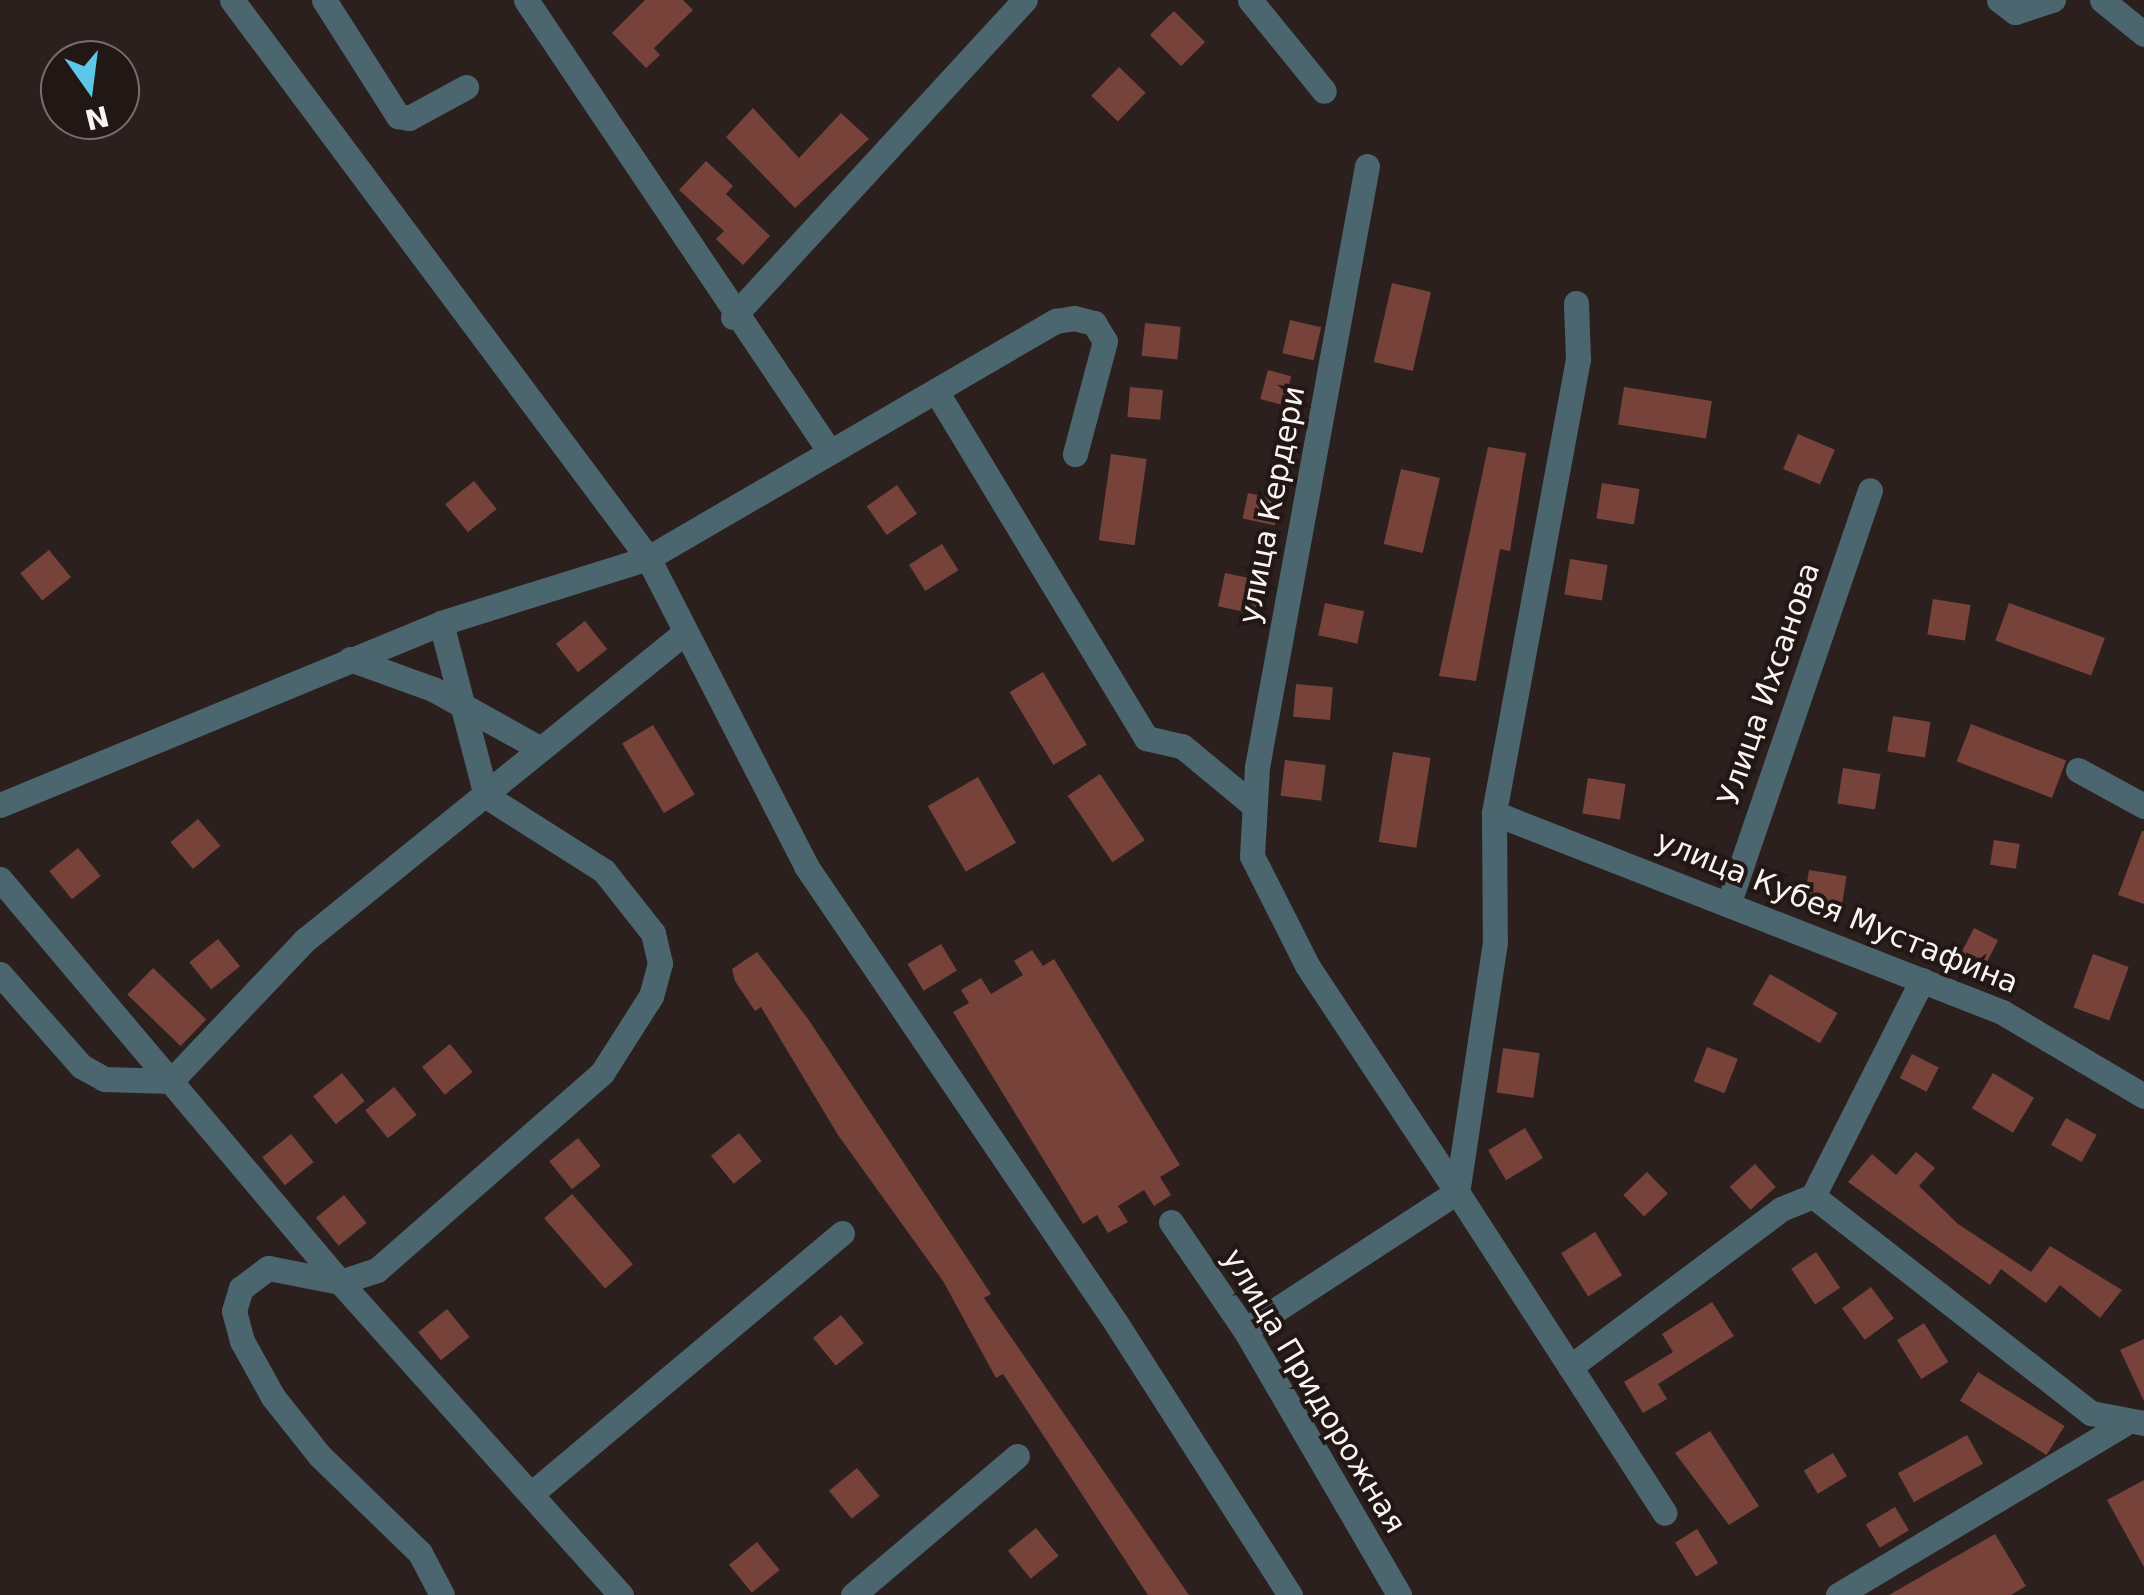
<!DOCTYPE html>
<meta charset="utf-8">
<style>
body{margin:0}
#map{position:relative;width:2144px;height:1595px;overflow:hidden;background:#2b201e;font-family:"DejaVu Sans",sans-serif}
div>[style]{position:absolute}
[style*='--x']{left:calc(var(--x)*1px);top:calc(var(--y)*1px);width:calc(var(--w)*1px);rotate:calc(var(--a)*1deg)}
.building>*{inset:0;background:#774239;transform-origin:0 0}
.minor>*{height:25px;margin:-12.5px;padding:0 12.5px;transform-origin:12.5px;border-radius:12.5px;background:#4c666f}
span{translate:-50% -50%;white-space:nowrap;text-align:center;line-height:1.15;-webkit-text-stroke:8px #211715;paint-order:stroke}
.street-label{font-size:30px;color:#fbf3f1}
.north{position:absolute;left:40px;top:40px;width:100px;height:100px;box-sizing:border-box;background:#211715;border:2px solid #786f6d;border-radius:50%;rotate:166deg;font-size:28px;font-weight:700;line-height:40px;text-align:center;color:#fbf3f1}
.north::after{content:'';display:block;margin:auto;width:35px;height:45px;background:#5dc7e8;clip-path:polygon(50% 0,100% 100%,50% 72%,0 100%)}
</style>
<div id="map">
<div class="building">
<i style="clip-path:polygon(645px 0,683px 0,693px 10px,654px 48px,660px 55px,646px 68px,612px 33px)"></i>
<i style="left:1174px;top:11px;width:44px;height:34px;rotate:45deg"></i>
<i style="left:1119px;top:67px;width:37px;height:40px;rotate:44deg"></i>
<i style="clip-path:polygon(753px 108px,799px 158px,841px 113px,869px 139px,795px 208px,726px 137px)"></i>
<i style="clip-path:polygon(706px 161px,733px 186px,726px 194px,770px 236px,743px 265px,716px 239px,724px 231px,679px 190px)"></i>
<i style="left:1392px;top:283px;width:40px;height:81px;rotate:13deg"></i>
<i style="left:1290px;top:320px;width:32px;height:34px;rotate:13deg"></i>
<i style="left:1145px;top:323px;width:36px;height:33px;rotate:6deg"></i>
<i style="left:1268px;top:370px;width:24px;height:30px;rotate:15deg"></i>
<i style="left:1130px;top:387px;width:33px;height:30px;rotate:5deg"></i>
<i style="left:1624px;top:387px;width:89px;height:38px;rotate:9deg"></i>
<i style="left:1798px;top:434px;width:40px;height:38px;rotate:23deg"></i>
<i style="clip-path:polygon(1488px 447px,1526px 453px,1510px 551px,1500px 549px,1476px 681px,1439px 676px)"></i>
<i style="left:1111px;top:454px;width:36px;height:87px;rotate:8deg"></i>
<i style="left:1401px;top:469px;width:40px;height:77px;rotate:13deg"></i>
<i style="left:474px;top:481px;width:36px;height:37px;rotate:51deg"></i>
<i style="left:1602px;top:483px;width:38px;height:36px;rotate:9deg"></i>
<i style="left:897px;top:485px;width:35px;height:37px;rotate:55deg"></i>
<i style="left:1248px;top:493px;width:33px;height:26px;rotate:12deg"></i>
<i style="left:942px;top:544px;width:31px;height:39px;rotate:58deg"></i>
<i style="left:49px;top:550px;width:35px;height:37px;rotate:51deg"></i>
<i style="left:1570px;top:559px;width:38px;height:36px;rotate:9deg"></i>
<i style="left:1225px;top:573px;width:39px;height:34px;rotate:12deg"></i>
<i style="left:1933px;top:599px;width:38px;height:36px;rotate:9deg"></i>
<i style="left:1325px;top:603px;width:40px;height:33px;rotate:12deg"></i>
<i style="left:2009px;top:603px;width:102px;height:40px;rotate:20deg"></i>
<i style="left:585px;top:621px;width:36px;height:37px;rotate:52deg"></i>
<i style="left:1043px;top:672px;width:85px;height:39px;rotate:59deg"></i>
<i style="left:1296px;top:684px;width:37px;height:33px;rotate:5deg"></i>
<i style="left:1893px;top:716px;width:38px;height:36px;rotate:9deg"></i>
<i style="left:1971px;top:724px;width:102px;height:40px;rotate:21deg"></i>
<i style="left:653px;top:725px;width:81px;height:36px;rotate:59deg"></i>
<i style="left:1393px;top:752px;width:38px;height:91px;rotate:9deg"></i>
<i style="left:1285px;top:760px;width:41px;height:36px;rotate:7deg"></i>
<i style="left:1843px;top:768px;width:38px;height:36px;rotate:9deg"></i>
<i style="left:1100px;top:774px;width:80px;height:39px;rotate:56deg"></i>
<i style="left:978px;top:777px;width:76px;height:58px;rotate:60deg"></i>
<i style="left:1588px;top:778px;width:38px;height:36px;rotate:9deg"></i>
<i style="left:198px;top:819px;width:35px;height:36px;rotate:50deg"></i>
<i style="clip-path:polygon(2142px 831px,2144px 831px,2144px 904px,2118px 895px)"></i>
<i style="left:1994px;top:840px;width:26px;height:25px;rotate:9deg"></i>
<i style="left:78px;top:848px;width:36px;height:37px;rotate:51deg"></i>
<i style="left:1809px;top:870px;width:38px;height:36px;rotate:9deg"></i>
<i style="left:1974px;top:928px;width:27px;height:30px;rotate:27deg"></i>
<i style="left:218px;top:939px;width:35px;height:37px;rotate:51deg"></i>
<i style="left:941px;top:944px;width:31px;height:39px;rotate:59deg"></i>
<i style="clip-path:polygon(1032px 950px,1043px 966px,1054px 959px,1180px 1165px,1160px 1177px,1171px 1195px,1154px 1206px,1144px 1190px,1118px 1206px,1128px 1222px,1108px 1233px,1097px 1215px,1083px 1224px,953px 1012px,969px 1003px,961px 990px,981px 978px,991px 994px,1023px 975px,1014px 961px)"></i>
<i style="clip-path:polygon(757px 952px,808px 1019px,991px 1294px,984px 1298px,1189px 1595px,1148px 1595px,1003px 1374px,996px 1378px,943px 1281px,838px 1135px,761px 1007px,755px 1011px,735px 981px,732px 969px)"></i>
<i style="left:2093px;top:954px;width:38px;height:57px;rotate:20deg"></i>
<i style="left:153px;top:968px;width:74px;height:37px;rotate:44deg"></i>
<i style="left:1770px;top:974px;width:78px;height:35px;rotate:30deg"></i>
<i style="left:450px;top:1044px;width:36px;height:36px;rotate:51deg"></i>
<i style="left:1707px;top:1047px;width:33px;height:37px;rotate:21deg"></i>
<i style="left:1503px;top:1048px;width:37px;height:45px;rotate:8deg"></i>
<i style="left:1912px;top:1054px;width:30px;height:27px;rotate:27deg"></i>
<i style="left:342px;top:1073px;width:36px;height:37px;rotate:51deg"></i>
<i style="left:1993px;top:1073px;width:48px;height:41px;rotate:31deg"></i>
<i style="left:394px;top:1087px;width:36px;height:37px;rotate:51deg"></i>
<i style="left:2066px;top:1118px;width:35px;height:31px;rotate:29deg"></i>
<i style="left:1525px;top:1128px;width:35px;height:43px;rotate:59deg"></i>
<i style="left:739px;top:1133px;width:36px;height:36px;rotate:51deg"></i>
<i style="left:291px;top:1134px;width:36px;height:37px;rotate:51deg"></i>
<i style="left:578px;top:1138px;width:36px;height:37px;rotate:51deg"></i>
<i style="clip-path:polygon(1916px 1152px,1935px 1168px,1919px 1186px,1958px 1224px,2031px 1272px,2050px 1246px,2122px 1290px,2100px 1318px,2060px 1285px,2046px 1303px,2001px 1269px,1990px 1285px,1848px 1182px,1872px 1154px,1896px 1175px)"></i>
<i style="left:1755px;top:1164px;width:31px;height:34px;rotate:48deg"></i>
<i style="left:1647px;top:1172px;width:30px;height:33px;rotate:46deg"></i>
<i style="left:572px;top:1194px;width:93px;height:37px;rotate:49deg"></i>
<i style="left:344px;top:1195px;width:36px;height:36px;rotate:51deg"></i>
<i style="left:1595px;top:1232px;width:51px;height:40px;rotate:58deg"></i>
<i style="left:1816px;top:1252px;width:43px;height:30px;rotate:56deg"></i>
<i style="left:1871px;top:1287px;width:39px;height:36px;rotate:54deg"></i>
<i style="clip-path:polygon(1712px 1302px,1734px 1336px,1658px 1384px,1667px 1399px,1643px 1413px,1624px 1382px,1673px 1352px,1662px 1334px)"></i>
<i style="left:447px;top:1309px;width:36px;height:37px;rotate:51deg"></i>
<i style="left:841px;top:1315px;width:36px;height:36px;rotate:51deg"></i>
<i style="left:1924px;top:1323px;width:46px;height:32px;rotate:58deg"></i>
<i style="clip-path:polygon(2144px 1339px,2144px 1401px,2120px 1350px)"></i>
<i style="left:1978px;top:1372px;width:102px;height:34px;rotate:32deg"></i>
<i style="clip-path:polygon(1710px 1431px,1759px 1506px,1729px 1525px,1675px 1453px)"></i>
<i style="left:1967px;top:1435px;width:33px;height:79px;rotate:61deg"></i>
<i style="left:1833px;top:1453px;width:27px;height:34px;rotate:59deg"></i>
<i style="left:857px;top:1468px;width:36px;height:36px;rotate:51deg"></i>
<i style="clip-path:polygon(2144px 1480px,2144px 1567px,2107px 1500px)"></i>
<i style="left:1895px;top:1507px;width:27px;height:34px;rotate:59deg"></i>
<i style="left:1036px;top:1528px;width:36px;height:36px;rotate:51deg"></i>
<i style="left:1697px;top:1529px;width:40px;height:26px;rotate:58deg"></i>
<i style="clip-path:polygon(1995px 1534px,2026px 1586px,2011px 1595px,1889px 1595px)"></i>
<i style="left:757px;top:1542px;width:36px;height:36px;rotate:51deg"></i>
</div>
<div class="minor">
<i style="--x:232;--y:0;--w:696;--a:53.29"></i>
<i style="--x:648;--y:558;--w:346;--a:62.8"></i>
<i style="--x:806;--y:866;--w:552;--a:55.85"></i>
<i style="--x:1116;--y:1323;--w:323;--a:57.4"></i>
<i style="--x:324;--y:0;--w:138;--a:57.5"></i>
<i style="--x:398;--y:116;--w:11;--a:10"></i>
<i style="--x:409;--y:118;--w:65;--a:-28.5"></i>
<i style="--x:526;--y:0;--w:545;--a:56.08"></i>
<i style="--x:1250;--y:0;--w:117;--a:50.9"></i>
<i style="--x:1999;--y:0;--w:20;--a:37"></i>
<i style="--x:2015;--y:12;--w:40;--a:-18"></i>
<i style="--x:2102;--y:0;--w:54;--a:39"></i>
<i style="--x:1576;--y:303;--w:56;--a:88"></i>
<i style="--x:1578;--y:359;--w:462;--a:100.5"></i>
<i style="--x:1494;--y:813;--w:129;--a:89.6"></i>
<i style="--x:1495;--y:942;--w:253;--a:98.6"></i>
<i style="--x:1457;--y:1192;--w:382;--a:57.1"></i>
<i style="--x:733;--y:317;--w:431;--a:-47.4"></i>
<i style="--x:936;--y:391;--w:406;--a:58.8"></i>
<i style="--x:1146;--y:738;--w:37;--a:13"></i>
<i style="--x:1182;--y:746;--w:91;--a:39.6"></i>
<i style="--x:441;--y:623;--w:179;--a:75.4"></i>
<i style="--x:486;--y:796;--w:140;--a:32.4"></i>
<i style="--x:604;--y:871;--w:79;--a:51.7"></i>
<i style="--x:653;--y:933;--w:31;--a:77"></i>
<i style="--x:660;--y:963;--w:34;--a:105"></i>
<i style="--x:651;--y:996;--w:91;--a:122.5"></i>
<i style="--x:602;--y:1073;--w:299;--a:138.8"></i>
<i style="--x:377;--y:1270;--w:39;--a:162"></i>
<i style="--x:340;--y:1282;--w:73;--a:-169"></i>
<i style="--x:268;--y:1268;--w:34;--a:143"></i>
<i style="--x:241;--y:1288;--w:24;--a:107"></i>
<i style="--x:234;--y:1311;--w:31;--a:75"></i>
<i style="--x:242;--y:1341;--w:64;--a:61"></i>
<i style="--x:273;--y:1397;--w:75;--a:51.5"></i>
<i style="--x:320;--y:1456;--w:139;--a:44.1"></i>
<i style="--x:420;--y:1553;--w:47;--a:62.4"></i>
<i style="--x:350;--y:659;--w:88;--a:19.9"></i>
<i style="--x:433;--y:689;--w:119;--a:29.1"></i>
<i style="--x:2078;--y:770;--w:75;--a:28.6"></i>
<i style="--x:0;--y:805;--w:477;--a:-22.4"></i>
<i style="--x:441;--y:623;--w:217;--a:-17.4"></i>
<i style="--x:648;--y:558;--w:472;--a:-30.2"></i>
<i style="--x:1056;--y:321;--w:18;--a:-9"></i>
<i style="--x:1074;--y:318;--w:21;--a:14"></i>
<i style="--x:1094;--y:323;--w:21;--a:59"></i>
<i style="--x:1105;--y:341;--w:117;--a:104.9"></i>
<i style="--x:1494;--y:813;--w:546;--a:21.39"></i>
<i style="--x:2002;--y:1012;--w:165;--a:30.6"></i>
<i style="--x:0;--y:879;--w:527;--a:49.85"></i>
<i style="--x:340;--y:1282;--w:421;--a:48.1"></i>
<i style="--x:1730;--y:899;--w:432;--a:-71.1"></i>
<i style="--x:0;--y:974;--w:123;--a:48.6"></i>
<i style="--x:81;--y:1066;--w:26;--a:29"></i>
<i style="--x:104;--y:1079;--w:67;--a:1.7"></i>
<i style="--x:171;--y:1081;--w:195;--a:-46.5"></i>
<i style="--x:305;--y:940;--w:488;--a:-39"></i>
<i style="--x:1813;--y:1196;--w:242;--a:-63.2"></i>
<i style="--x:1171;--y:1222;--w:131;--a:55.6"></i>
<i style="--x:1245;--y:1330;--w:306;--a:59.8"></i>
<i style="--x:1245;--y:1330;--w:253;--a:-33.1"></i>
<i style="--x:1457;--y:1192;--w:272;--a:-123.5"></i>
<i style="--x:1307;--y:965;--w:122;--a:-116.8"></i>
<i style="--x:1252;--y:856;--w:89;--a:-86.8"></i>
<i style="--x:1257;--y:767;--w:611;--a:-79.63"></i>
<i style="--x:1570;--y:1367;--w:264;--a:-36.8"></i>
<i style="--x:1781;--y:1209;--w:35;--a:-22"></i>
<i style="--x:1813;--y:1196;--w:353;--a:38"></i>
<i style="--x:2091;--y:1413;--w:54;--a:10.7"></i>
<i style="--x:531;--y:1494;--w:406;--a:-40"></i>
<i style="--x:853;--y:1595;--w:215;--a:-40.3"></i>
<i style="--x:1838;--y:1595;--w:333;--a:-30.9"></i>
</div>
<div class="street-label">
<span style="left:1272px;top:505px;rotate:-79deg">улица Кердери</span>
<span style="left:1769px;top:684px;rotate:-71deg">Улица Ихсанова</span>
<span style="left:1837px;top:912px;rotate:22deg">улица Кубея Мустафина</span>
<span style="left:1314px;top:1391px;rotate:59deg">улица Придорожная</span>
</div>
<div class="north">N</div>
</div>
